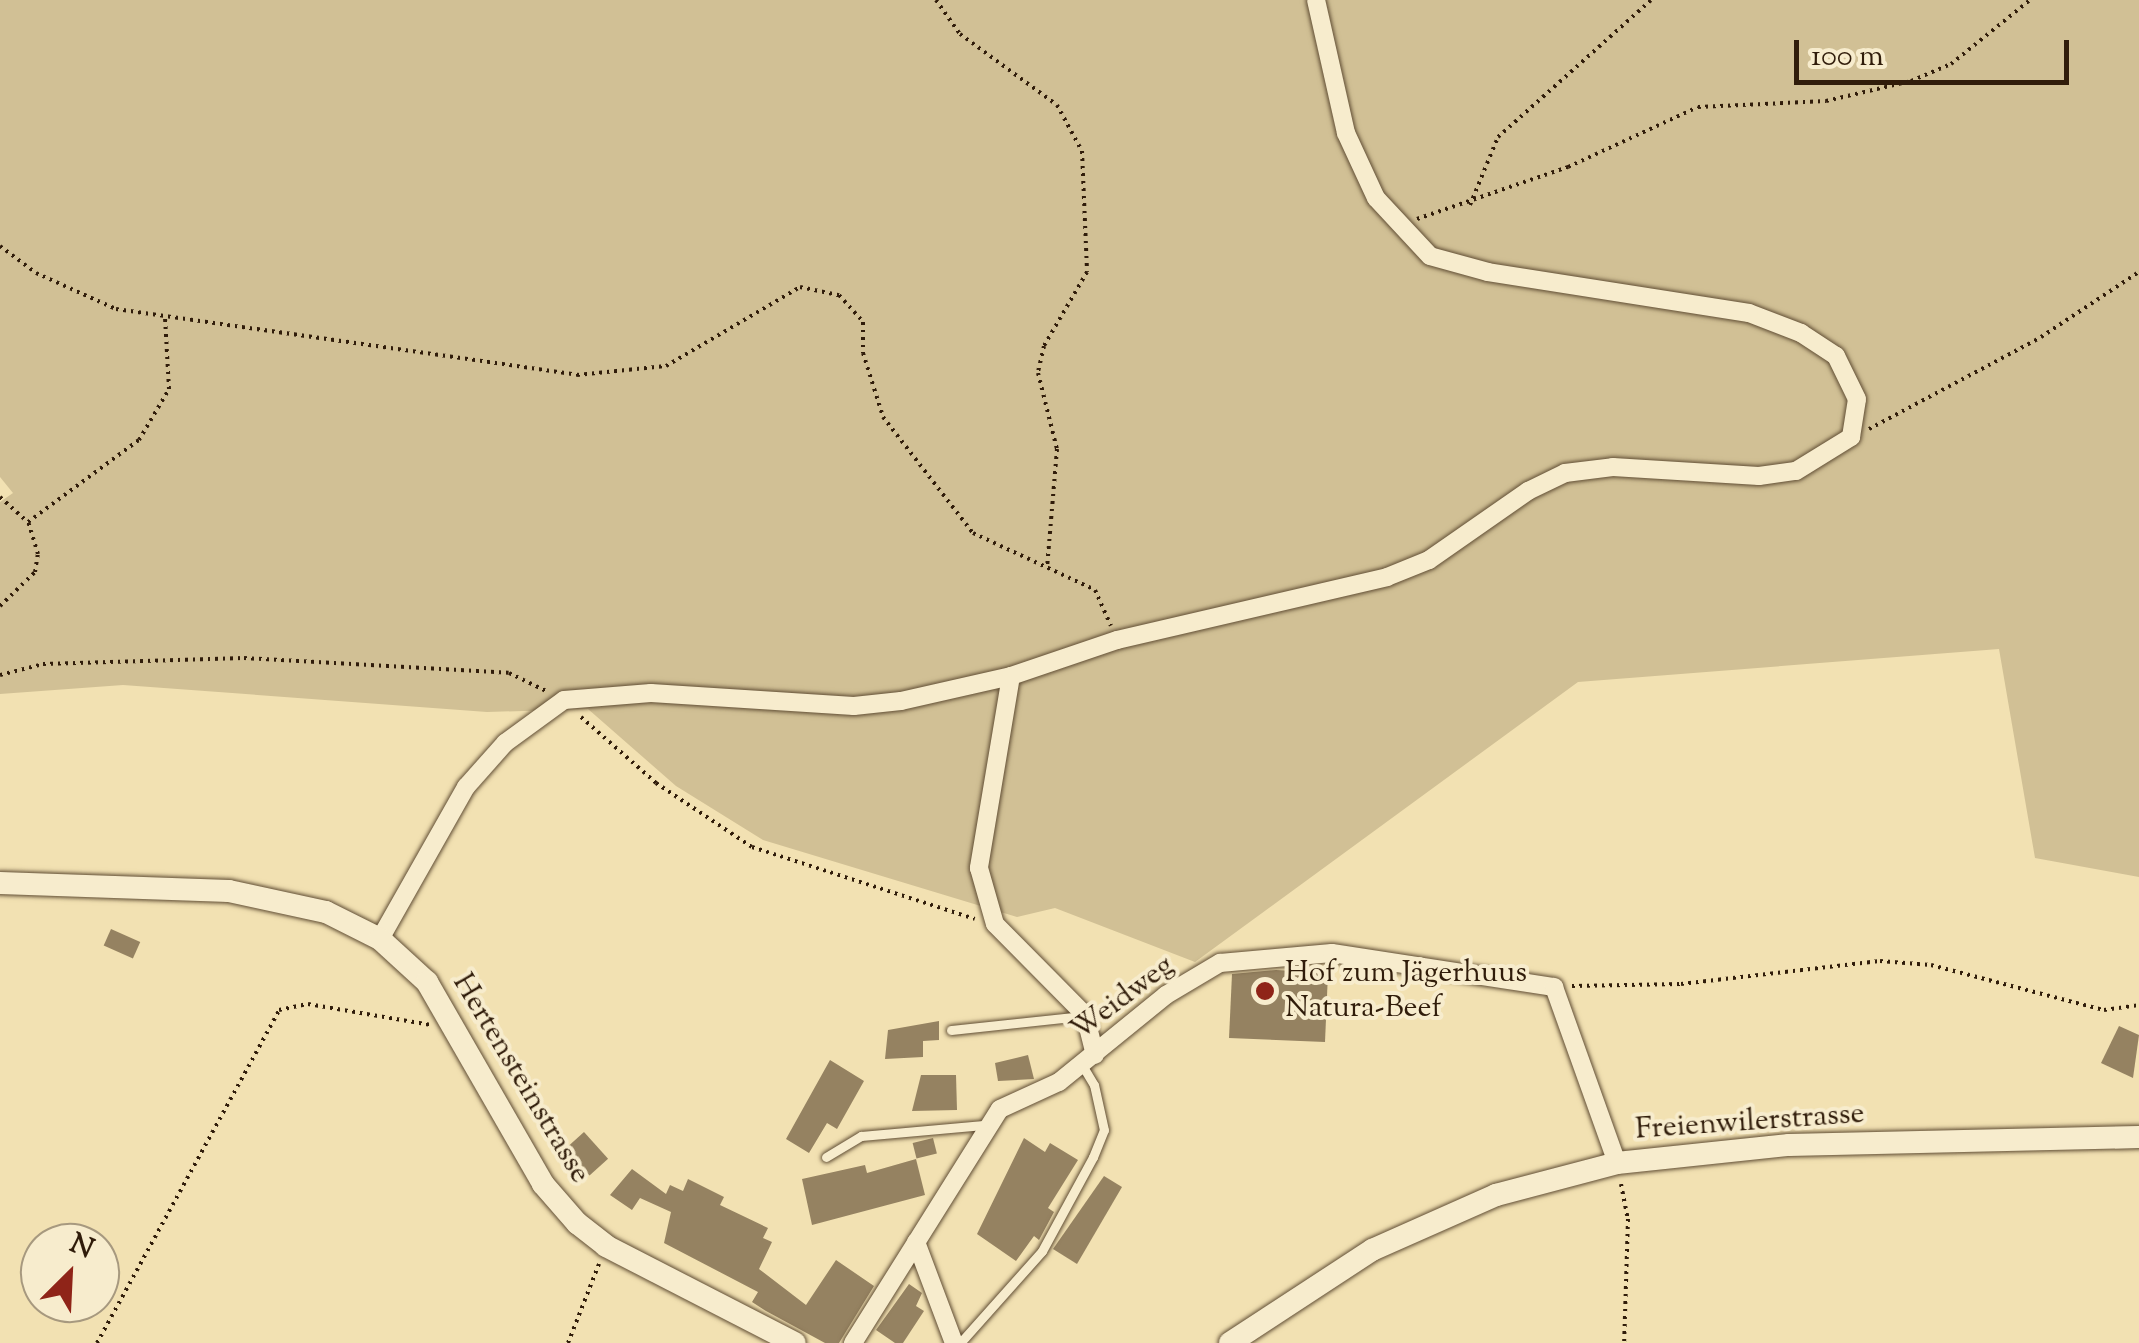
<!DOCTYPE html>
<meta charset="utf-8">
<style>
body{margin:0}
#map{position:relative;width:2139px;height:1343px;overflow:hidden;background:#f2e1b2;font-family:"Sorts Mill Goudy",serif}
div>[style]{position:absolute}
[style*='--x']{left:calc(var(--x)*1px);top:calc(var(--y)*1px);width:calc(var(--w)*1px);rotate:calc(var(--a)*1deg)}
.green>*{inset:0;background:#d1c095}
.building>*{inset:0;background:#958261;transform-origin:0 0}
.path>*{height:4px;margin-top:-2px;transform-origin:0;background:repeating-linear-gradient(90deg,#301c0a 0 2.5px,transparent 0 7.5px)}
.roads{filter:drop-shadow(0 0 2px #604d34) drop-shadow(0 0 2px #604d34)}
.service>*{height:9px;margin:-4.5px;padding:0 4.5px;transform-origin:4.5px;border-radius:4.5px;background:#f7eccd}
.minor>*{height:18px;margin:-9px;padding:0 9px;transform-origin:9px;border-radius:9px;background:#f7eccd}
.tertiary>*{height:22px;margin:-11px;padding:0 11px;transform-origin:11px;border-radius:11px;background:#f7eccd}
.dots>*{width:28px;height:28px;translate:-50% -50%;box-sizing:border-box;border:5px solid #f7eccd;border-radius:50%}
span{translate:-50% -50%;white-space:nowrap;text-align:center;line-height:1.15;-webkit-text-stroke:8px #f7eccd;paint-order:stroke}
.poi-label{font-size:30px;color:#301c0a}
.left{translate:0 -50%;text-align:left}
.street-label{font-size:30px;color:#301c0a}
.north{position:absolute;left:20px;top:1223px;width:100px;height:100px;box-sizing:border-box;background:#f7eccd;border:2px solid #a7997f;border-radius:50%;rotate:24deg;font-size:28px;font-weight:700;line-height:40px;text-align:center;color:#301c0a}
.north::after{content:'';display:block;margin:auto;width:35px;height:45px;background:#8f2418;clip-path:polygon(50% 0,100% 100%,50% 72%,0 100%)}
.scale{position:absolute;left:1794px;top:40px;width:275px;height:45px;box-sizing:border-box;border:5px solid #301c0a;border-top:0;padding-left:12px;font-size:30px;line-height:35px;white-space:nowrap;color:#301c0a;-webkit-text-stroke:8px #f7eccd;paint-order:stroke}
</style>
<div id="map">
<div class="green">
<i style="clip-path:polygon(0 0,2139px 0,2139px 877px,2035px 858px,1999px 649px,1578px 682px,1195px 962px,1055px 908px,1017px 917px,763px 840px,676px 786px,588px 709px,487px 712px,123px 685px,0 694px,0 502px,13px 493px,0 477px)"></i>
</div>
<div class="building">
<i style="left:111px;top:929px;width:32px;height:18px;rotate:24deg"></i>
<i style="clip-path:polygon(1276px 970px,1328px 973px,1325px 1042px,1229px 1038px,1232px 974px)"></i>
<i style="clip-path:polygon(939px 1021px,939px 1040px,923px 1041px,923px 1057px,885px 1059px,888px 1030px)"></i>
<i style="clip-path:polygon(2119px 1026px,2139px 1035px,2133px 1078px,2101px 1063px)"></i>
<i style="clip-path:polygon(1028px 1055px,1034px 1079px,998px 1081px,995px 1063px)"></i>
<i style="clip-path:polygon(830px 1060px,864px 1081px,837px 1129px,827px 1123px,809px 1153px,786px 1139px)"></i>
<i style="clip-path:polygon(921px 1075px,956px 1075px,957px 1110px,912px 1111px)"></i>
<i style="left:584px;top:1132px;width:36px;height:25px;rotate:48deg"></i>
<i style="left:933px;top:1138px;width:16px;height:21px;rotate:76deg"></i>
<i style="clip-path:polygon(1024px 1138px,1045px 1152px,1050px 1143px,1078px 1160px,1048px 1208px,1054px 1212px,1039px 1240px,1034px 1236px,1016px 1261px,977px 1234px)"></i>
<i style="clip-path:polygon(916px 1159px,925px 1195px,812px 1225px,802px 1179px,865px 1165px,867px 1173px)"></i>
<i style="clip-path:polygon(632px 1169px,666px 1194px,670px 1185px,683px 1191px,688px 1179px,724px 1197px,720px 1205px,768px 1228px,763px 1238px,772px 1242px,759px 1269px,806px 1305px,836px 1260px,874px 1286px,839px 1343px,825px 1343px,766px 1311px,752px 1302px,758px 1292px,664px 1243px,671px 1212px,640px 1198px,632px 1210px,610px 1195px)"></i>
<i style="clip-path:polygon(1104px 1176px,1122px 1187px,1077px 1264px,1053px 1249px)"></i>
<i style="clip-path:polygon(909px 1284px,922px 1293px,916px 1306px,924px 1311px,903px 1343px,895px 1343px,876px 1330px)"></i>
</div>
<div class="path">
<i style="--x:936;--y:0;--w:42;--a:54.8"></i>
<i style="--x:960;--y:34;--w:120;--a:36.2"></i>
<i style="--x:1057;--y:105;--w:52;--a:61.5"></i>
<i style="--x:1082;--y:151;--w:121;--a:87.6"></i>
<i style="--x:1087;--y:272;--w:86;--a:120.2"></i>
<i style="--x:1044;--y:346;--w:28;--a:103"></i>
<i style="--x:1038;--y:373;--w:78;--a:76"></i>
<i style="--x:1057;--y:449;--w:118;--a:94.8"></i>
<i style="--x:1470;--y:205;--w:74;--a:-67.6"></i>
<i style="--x:1498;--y:137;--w:205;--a:-41.8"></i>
<i style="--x:1417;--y:219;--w:160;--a:-19"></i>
<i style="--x:1568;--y:167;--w:143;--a:-24.8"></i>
<i style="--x:1698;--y:107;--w:128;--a:-2.7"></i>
<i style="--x:1826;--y:101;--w:87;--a:-13.2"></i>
<i style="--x:1911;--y:81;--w:43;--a:-23"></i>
<i style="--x:1951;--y:64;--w:102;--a:-39"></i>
<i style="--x:0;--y:246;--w:45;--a:36.9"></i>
<i style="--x:36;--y:273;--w:88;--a:24.2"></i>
<i style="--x:116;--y:309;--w:466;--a:8.1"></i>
<i style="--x:577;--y:375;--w:89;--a:-5.8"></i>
<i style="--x:666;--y:366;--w:156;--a:-30.5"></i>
<i style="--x:800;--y:287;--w:40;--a:12"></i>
<i style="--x:839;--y:295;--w:36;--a:48"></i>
<i style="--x:863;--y:322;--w:31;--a:90"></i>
<i style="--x:863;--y:353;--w:67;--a:72.6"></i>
<i style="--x:883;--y:417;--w:147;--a:52.2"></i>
<i style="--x:973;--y:533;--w:135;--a:25"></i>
<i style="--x:1095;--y:590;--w:39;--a:66"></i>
<i style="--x:1869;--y:429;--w:195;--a:-28.1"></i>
<i style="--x:2041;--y:337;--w:118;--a:-33.6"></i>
<i style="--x:0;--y:497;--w:38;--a:42"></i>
<i style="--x:0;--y:606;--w:49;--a:-44.2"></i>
<i style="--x:35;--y:572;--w:18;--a:-81"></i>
<i style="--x:38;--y:554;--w:34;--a:-107"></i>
<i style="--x:28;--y:522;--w:138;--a:-36.5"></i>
<i style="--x:139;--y:440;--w:59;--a:-59.5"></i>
<i style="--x:169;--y:389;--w:71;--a:-93.2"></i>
<i style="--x:0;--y:675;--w:44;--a:-14.3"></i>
<i style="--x:43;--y:664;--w:201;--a:-1.7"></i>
<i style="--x:244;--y:658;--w:265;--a:3.2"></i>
<i style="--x:509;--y:673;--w:41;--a:25.9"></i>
<i style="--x:581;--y:717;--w:100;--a:41.3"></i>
<i style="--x:656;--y:783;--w:115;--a:33.7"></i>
<i style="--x:752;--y:847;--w:234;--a:17.9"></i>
<i style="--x:1572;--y:986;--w:109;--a:-1.1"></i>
<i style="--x:1681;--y:984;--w:200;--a:-6.6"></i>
<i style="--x:1880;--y:961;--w:51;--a:4.5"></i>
<i style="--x:1931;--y:965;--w:179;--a:14.6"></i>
<i style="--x:2104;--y:1010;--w:35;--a:-8"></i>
<i style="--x:1621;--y:1184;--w:36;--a:79"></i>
<i style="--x:1628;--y:1219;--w:124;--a:91.8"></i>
<i style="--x:97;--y:1343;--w:379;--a:-61.3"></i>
<i style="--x:279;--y:1010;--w:30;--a:-12"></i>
<i style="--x:308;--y:1004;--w:125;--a:9.7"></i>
<i style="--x:568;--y:1343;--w:85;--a:-68.6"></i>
</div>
<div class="roads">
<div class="service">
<i style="--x:951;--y:1030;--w:133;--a:-6.1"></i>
<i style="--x:826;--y:1157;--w:41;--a:-31"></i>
<i style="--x:861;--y:1136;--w:123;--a:-5.1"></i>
<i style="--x:960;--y:1343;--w:123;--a:-48.3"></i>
<i style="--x:1042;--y:1251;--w:107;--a:-61.5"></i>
<i style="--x:1093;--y:1157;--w:29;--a:-68"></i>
<i style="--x:1104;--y:1130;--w:46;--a:-102.5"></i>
<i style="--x:1094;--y:1085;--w:23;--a:-121"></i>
</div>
<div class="minor">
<i style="--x:1011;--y:676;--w:195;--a:99.5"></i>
<i style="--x:979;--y:868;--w:58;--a:74.1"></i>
<i style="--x:995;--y:924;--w:128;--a:45.3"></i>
<i style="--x:1085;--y:1015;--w:41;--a:76"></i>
<i style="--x:380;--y:939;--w:175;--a:-60.5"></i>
<i style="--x:466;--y:787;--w:59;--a:-48.4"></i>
<i style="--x:505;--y:743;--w:73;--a:-36.1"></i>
<i style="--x:564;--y:700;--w:87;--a:-4.6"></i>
<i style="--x:651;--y:693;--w:203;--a:3.7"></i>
<i style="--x:854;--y:706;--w:47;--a:-6.1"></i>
<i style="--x:901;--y:701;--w:113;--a:-12.8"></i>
<i style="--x:1011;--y:676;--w:112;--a:-18.8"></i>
<i style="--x:1117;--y:640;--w:277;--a:-13.1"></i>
<i style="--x:1387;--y:577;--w:45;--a:-22"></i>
<i style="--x:1429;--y:560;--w:121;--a:-34.9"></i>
<i style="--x:1528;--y:491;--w:41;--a:-25.9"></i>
<i style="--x:1565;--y:473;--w:48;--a:-7.1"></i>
<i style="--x:1613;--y:467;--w:146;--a:3.5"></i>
<i style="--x:1759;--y:476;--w:37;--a:-8"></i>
<i style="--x:1796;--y:471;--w:65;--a:-31.7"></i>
<i style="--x:1851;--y:437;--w:38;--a:-81"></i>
<i style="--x:1857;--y:399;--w:48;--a:-116"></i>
<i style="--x:1836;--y:356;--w:42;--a:-146.7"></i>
<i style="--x:1801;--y:333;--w:56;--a:-159"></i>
<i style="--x:1749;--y:313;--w:264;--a:-171.1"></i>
<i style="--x:1488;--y:272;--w:60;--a:-164.6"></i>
<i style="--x:1430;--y:256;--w:79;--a:-133"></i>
<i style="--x:1376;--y:198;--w:72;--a:-114.8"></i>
<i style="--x:1346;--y:133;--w:136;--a:-102.7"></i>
<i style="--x:916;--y:1242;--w:108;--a:69.4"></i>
<i style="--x:853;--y:1343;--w:276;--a:-57.9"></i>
<i style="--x:1000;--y:1109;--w:65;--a:-24.6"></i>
<i style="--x:1059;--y:1082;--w:138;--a:-39.1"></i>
<i style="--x:1166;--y:995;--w:63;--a:-30.7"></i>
<i style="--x:1220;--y:963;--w:112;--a:-5.1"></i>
<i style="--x:1332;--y:953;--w:225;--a:8.7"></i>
<i style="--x:1554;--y:987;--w:187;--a:70.3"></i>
</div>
<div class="tertiary">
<i style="--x:0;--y:883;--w:229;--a:2"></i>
<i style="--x:229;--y:891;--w:99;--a:12.2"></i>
<i style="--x:326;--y:912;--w:60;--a:26.6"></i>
<i style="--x:380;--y:939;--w:64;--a:42.5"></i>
<i style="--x:427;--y:982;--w:233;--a:60.1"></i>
<i style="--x:543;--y:1184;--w:52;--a:48.9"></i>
<i style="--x:577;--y:1223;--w:37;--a:38"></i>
<i style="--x:606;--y:1246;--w:212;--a:27.2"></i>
<i style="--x:1230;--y:1343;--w:170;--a:-33.2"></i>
<i style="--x:1372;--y:1250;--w:136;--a:-23.9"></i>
<i style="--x:1496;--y:1195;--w:125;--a:-14.8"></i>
<i style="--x:1617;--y:1163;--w:173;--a:-6"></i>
<i style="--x:1789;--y:1145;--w:350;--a:-1.3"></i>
</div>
</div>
<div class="dots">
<i style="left:1265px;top:991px;background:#8f2418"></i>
</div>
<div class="poi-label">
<span class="left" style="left:1285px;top:991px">Hof zum Jägerhuus<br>Natura-Beef</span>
</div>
<div class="street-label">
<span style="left:1123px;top:999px;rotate:-37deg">Weidweg</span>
<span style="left:520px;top:1079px;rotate:59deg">Hertensteinstrasse</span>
<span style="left:1750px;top:1123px;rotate:-4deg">Freienwilerstrasse</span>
</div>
<div class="north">N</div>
<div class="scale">100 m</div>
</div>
